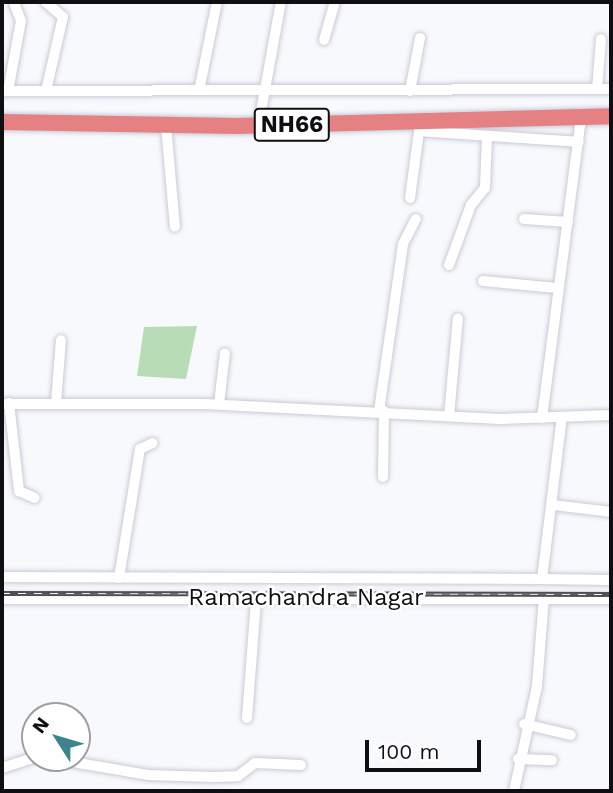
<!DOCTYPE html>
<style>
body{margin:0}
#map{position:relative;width:613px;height:793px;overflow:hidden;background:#f8f9fd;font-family:"Work Sans",sans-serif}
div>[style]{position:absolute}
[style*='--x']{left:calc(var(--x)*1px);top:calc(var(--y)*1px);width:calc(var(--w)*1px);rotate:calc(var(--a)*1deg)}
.green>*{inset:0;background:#b8ddb6}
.roads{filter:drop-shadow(0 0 2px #c9cbd5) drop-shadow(0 0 2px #c9cbd5)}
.minor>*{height:10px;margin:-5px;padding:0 5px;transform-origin:5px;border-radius:5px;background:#fff}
.highway>*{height:16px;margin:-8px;padding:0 8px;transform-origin:8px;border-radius:8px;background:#e58083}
.rail>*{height:5px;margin-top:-2.5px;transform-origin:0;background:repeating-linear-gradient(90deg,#fff 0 8px,#505054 0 16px);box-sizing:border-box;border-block:2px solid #505054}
span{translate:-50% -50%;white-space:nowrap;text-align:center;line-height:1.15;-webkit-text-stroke:5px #fff;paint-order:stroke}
.shield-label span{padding:2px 5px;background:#fff;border:2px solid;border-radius:5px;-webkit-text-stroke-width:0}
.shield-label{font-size:23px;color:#0f0f13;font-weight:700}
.street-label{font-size:24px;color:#0f0f13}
.frame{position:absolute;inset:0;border:4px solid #0f0f13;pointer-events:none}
.north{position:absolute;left:21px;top:702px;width:70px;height:70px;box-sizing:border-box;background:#fff;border:2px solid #9f9fa1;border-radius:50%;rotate:307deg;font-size:19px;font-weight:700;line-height:28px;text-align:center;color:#0f0f13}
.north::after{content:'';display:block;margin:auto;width:24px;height:32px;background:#3d848c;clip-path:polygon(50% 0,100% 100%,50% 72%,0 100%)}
.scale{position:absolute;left:365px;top:740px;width:116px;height:32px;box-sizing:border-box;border:4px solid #0f0f13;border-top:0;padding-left:9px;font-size:21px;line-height:24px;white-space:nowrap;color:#0f0f13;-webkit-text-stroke:5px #fff;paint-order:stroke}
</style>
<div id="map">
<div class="green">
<i style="clip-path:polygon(197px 326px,186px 379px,137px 376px,144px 327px)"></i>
</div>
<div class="roads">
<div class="minor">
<i style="--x:324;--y:40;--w:40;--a:-74"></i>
<i style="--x:200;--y:86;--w:86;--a:-78.6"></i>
<i style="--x:597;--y:89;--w:50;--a:-85.4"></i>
<i style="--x:2;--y:91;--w:609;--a:-0.19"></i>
<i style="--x:8;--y:91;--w:71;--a:-79.5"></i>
<i style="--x:21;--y:21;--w:19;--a:-111"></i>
<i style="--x:46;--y:91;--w:76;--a:-77.1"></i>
<i style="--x:63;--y:17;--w:23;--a:-139"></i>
<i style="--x:410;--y:91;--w:54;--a:-79.3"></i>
<i style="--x:260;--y:117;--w:117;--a:-79.7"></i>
<i style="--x:166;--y:125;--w:102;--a:85"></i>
<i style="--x:410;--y:198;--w:68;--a:-82.3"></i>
<i style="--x:419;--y:131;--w:160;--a:3.9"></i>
<i style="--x:524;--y:219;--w:44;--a:3.9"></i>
<i style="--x:449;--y:265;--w:64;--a:-69.9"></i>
<i style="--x:471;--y:205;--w:22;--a:-51"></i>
<i style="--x:485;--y:188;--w:51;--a:-87.8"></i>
<i style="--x:483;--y:281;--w:74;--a:5.4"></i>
<i style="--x:9;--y:403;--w:89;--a:83.5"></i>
<i style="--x:19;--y:491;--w:17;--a:24"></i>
<i style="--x:56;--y:403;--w:63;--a:-85.5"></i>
<i style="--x:2;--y:404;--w:202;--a:0"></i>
<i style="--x:204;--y:404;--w:296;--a:2.9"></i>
<i style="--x:500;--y:419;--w:111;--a:-2.1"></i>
<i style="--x:219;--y:404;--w:51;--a:-83.3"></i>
<i style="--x:379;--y:411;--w:169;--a:-81.8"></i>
<i style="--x:403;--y:244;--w:28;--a:-63"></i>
<i style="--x:449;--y:416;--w:98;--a:-84.8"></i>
<i style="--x:542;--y:418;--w:304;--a:-82.6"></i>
<i style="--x:383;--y:477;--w:66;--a:-89.1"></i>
<i style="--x:553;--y:505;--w:58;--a:6.9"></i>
<i style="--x:2;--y:577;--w:540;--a:0.21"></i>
<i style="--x:542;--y:579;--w:163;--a:-83"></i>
<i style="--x:119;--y:578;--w:131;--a:-80.8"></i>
<i style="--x:140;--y:449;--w:14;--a:-25"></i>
<i style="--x:542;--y:579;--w:69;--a:0.8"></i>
<i style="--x:2;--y:599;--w:609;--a:0"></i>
<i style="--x:247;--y:718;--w:118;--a:-85.6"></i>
<i style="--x:524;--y:724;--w:48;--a:13.2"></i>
<i style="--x:49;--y:758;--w:100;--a:9.7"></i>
<i style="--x:148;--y:775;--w:66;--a:1.7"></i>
<i style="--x:214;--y:777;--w:24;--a:-2"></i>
<i style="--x:238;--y:776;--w:21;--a:-37"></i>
<i style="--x:255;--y:763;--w:46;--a:2.5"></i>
<i style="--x:518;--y:759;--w:34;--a:2"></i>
<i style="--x:2;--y:768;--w:35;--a:-18"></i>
<i style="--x:514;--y:791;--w:107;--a:-77.6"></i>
<i style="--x:537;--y:686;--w:88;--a:-85.5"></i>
</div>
<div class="highway">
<i style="--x:2;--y:122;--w:235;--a:1"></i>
<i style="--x:237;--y:126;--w:374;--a:-1.5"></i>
</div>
</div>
<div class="rail">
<i style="--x:2;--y:593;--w:609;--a:0.09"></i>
</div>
<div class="shield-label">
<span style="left:292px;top:125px">NH66</span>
</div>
<div class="street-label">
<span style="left:306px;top:598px">Ramachandra Nagar</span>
</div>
<div class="frame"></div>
<div class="north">N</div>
<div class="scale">100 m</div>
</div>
